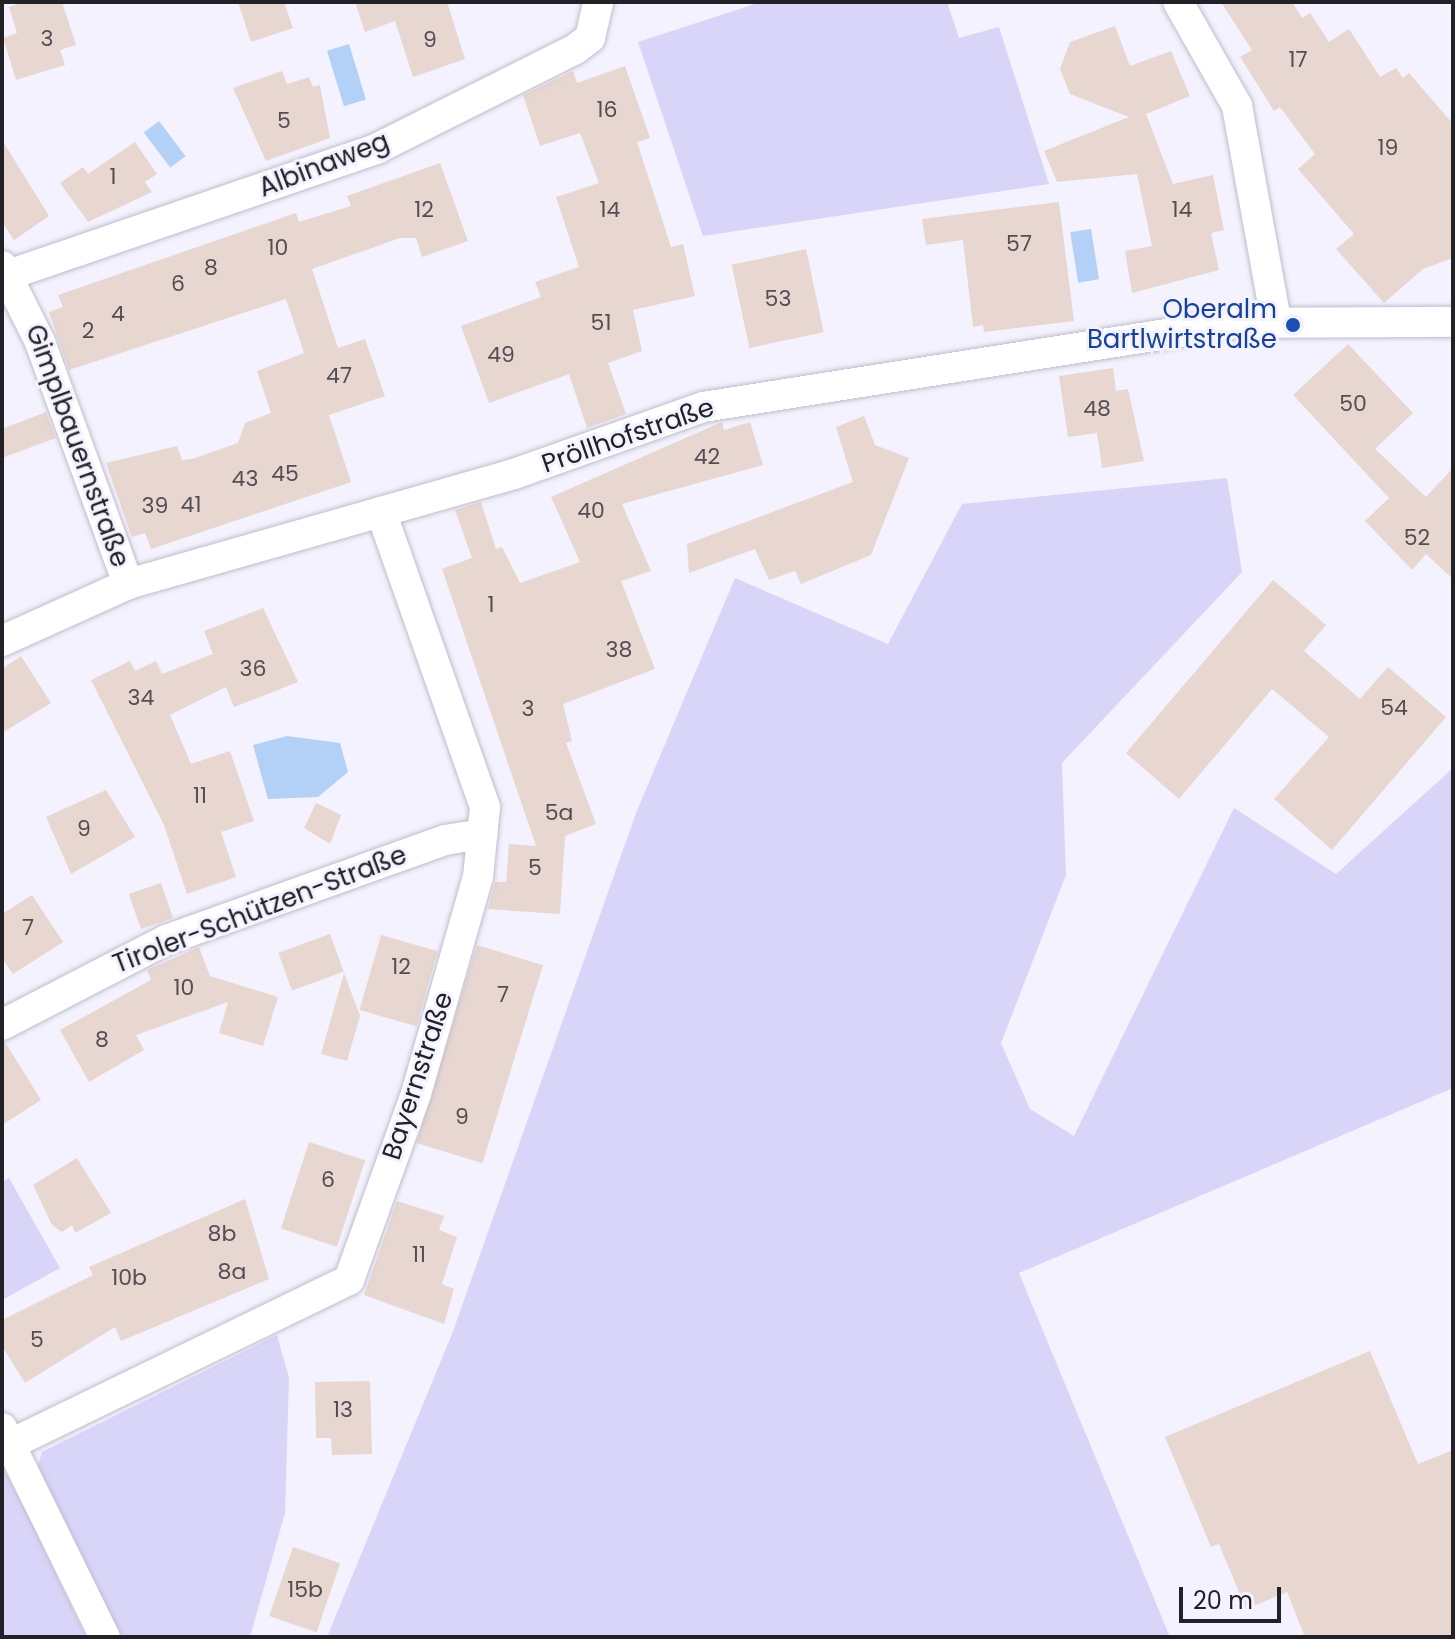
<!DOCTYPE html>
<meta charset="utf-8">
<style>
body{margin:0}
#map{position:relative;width:1455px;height:1639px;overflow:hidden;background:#f3f2fe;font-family:Poppins,sans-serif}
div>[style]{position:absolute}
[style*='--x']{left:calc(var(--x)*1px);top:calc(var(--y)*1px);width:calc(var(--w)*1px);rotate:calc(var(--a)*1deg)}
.green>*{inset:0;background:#d9d5f8}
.water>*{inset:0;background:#b3d0f7;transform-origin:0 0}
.building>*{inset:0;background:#e8d6d1;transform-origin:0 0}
.roads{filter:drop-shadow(0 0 2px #bfbdcc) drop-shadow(0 0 2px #bfbdcc)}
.street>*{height:30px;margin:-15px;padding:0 15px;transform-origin:15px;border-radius:15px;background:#fff}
.dots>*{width:22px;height:22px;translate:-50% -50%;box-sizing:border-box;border:4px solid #f3f2fe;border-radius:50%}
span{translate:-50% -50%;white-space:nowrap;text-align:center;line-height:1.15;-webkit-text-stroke:6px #f3f2fe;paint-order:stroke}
.number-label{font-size:22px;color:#544e52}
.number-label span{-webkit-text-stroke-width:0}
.street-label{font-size:26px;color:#222127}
.transit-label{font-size:26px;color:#164399}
.right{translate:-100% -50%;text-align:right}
.frame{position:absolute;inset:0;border:4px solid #222127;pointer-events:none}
.scale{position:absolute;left:1179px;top:1587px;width:102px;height:36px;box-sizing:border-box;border:4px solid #222127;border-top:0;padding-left:10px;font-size:24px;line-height:28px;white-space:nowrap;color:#222127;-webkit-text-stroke:6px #f3f2fe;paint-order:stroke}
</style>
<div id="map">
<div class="green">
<i style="clip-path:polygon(761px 2px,947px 2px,959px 38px,999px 27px,1049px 184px,703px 236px,638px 42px)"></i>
<i style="clip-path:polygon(1227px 478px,1242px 572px,1062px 763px,1066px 875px,1001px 1043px,1030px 1109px,1074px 1136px,1234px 808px,1336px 874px,1453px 768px,1453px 1088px,1019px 1273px,1170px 1637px,327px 1637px,452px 1334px,636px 813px,735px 578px,888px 644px,962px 504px)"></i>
<i style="clip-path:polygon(9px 1178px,60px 1268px,2px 1300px,2px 1182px)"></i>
<i style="clip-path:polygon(277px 1335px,289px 1378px,285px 1513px,250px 1637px,115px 1637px,37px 1468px,42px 1452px)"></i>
<i style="clip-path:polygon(2px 1466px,30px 1519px,86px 1637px,2px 1637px)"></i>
</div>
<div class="water">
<i style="left:349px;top:44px;width:58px;height:23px;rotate:73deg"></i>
<i style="left:159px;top:121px;width:44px;height:19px;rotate:53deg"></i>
<i style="left:1091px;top:229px;width:51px;height:21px;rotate:81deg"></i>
<i style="clip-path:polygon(287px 736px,340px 743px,348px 772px,318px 797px,268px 799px,253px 745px)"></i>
</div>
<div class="building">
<i style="clip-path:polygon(24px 2px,62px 2px,76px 45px,60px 50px,65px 65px,16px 80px,3px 38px,17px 33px,9px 7px)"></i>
<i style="clip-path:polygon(238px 2px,284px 2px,293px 28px,251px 42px)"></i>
<i style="clip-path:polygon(355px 2px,447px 2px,465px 59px,413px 77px,395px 21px,365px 32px)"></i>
<i style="clip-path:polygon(1221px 2px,1292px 2px,1302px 18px,1310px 13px,1329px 42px,1349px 29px,1380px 77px,1396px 68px,1403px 78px,1409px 73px,1453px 124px,1453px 258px,1423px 269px,1384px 303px,1336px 249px,1354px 234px,1298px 169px,1315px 154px,1280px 107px,1274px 111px,1240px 57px,1252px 50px)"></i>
<i style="clip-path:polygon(1115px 26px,1130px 66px,1171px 51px,1190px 96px,1146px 114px,1173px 184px,1213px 175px,1224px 230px,1211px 233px,1219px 270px,1132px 293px,1125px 251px,1152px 246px,1137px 174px,1057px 182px,1044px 151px,1129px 117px,1070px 94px,1060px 69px,1070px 42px)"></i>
<i style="clip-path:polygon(625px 66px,650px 138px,637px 142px,671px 247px,683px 244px,695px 296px,633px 310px,642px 351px,608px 363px,626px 414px,587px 428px,569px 374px,489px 403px,461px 326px,541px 297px,535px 282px,579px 267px,556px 197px,599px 183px,580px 133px,540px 146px,523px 95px,573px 71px,577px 83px)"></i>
<i style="clip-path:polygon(282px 71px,287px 84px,309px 77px,313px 87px,320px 85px,330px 138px,266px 161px,233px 88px)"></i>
<i style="clip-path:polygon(2px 140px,49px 216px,14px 240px,2px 222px)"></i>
<i style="clip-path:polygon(135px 142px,157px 174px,145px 182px,152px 192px,88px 222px,60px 183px,83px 167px,88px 174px)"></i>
<i style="clip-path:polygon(440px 163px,468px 241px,422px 257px,416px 238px,400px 238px,312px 269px,338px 348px,365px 339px,385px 396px,329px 415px,351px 482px,151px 549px,145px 533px,132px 537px,106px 463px,177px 446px,182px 460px,192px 459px,238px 443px,245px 423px,271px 413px,257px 371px,304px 353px,286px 299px,69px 370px,49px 312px,63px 307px,58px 295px,296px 213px,299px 222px,351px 206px,347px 196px)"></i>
<i style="clip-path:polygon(1059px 202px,1074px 321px,984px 332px,983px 325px,973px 327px,963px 240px,926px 245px,922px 219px)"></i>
<i style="left:806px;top:249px;width:85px;height:76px;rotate:78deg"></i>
<i style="clip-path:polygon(1348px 344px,1413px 413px,1375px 449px,1426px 497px,1453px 468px,1453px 579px,1426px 554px,1412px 570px,1365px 521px,1389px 498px,1293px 395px)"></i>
<i style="clip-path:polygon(1113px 368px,1116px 391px,1128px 389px,1144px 461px,1102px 468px,1097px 433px,1068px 437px,1059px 376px)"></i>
<i style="clip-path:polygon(46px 412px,56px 438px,2px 458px,2px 429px)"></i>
<i style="clip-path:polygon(864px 416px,875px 445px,909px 458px,871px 555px,801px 584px,795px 571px,769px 580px,755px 549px,689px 573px,687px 544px,853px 482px,836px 427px)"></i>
<i style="clip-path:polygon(722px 422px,724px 430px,750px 422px,763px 465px,622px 504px,651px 571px,621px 581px,655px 669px,563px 704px,572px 741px,566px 743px,596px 824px,565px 836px,560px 914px,488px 909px,495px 882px,506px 882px,509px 844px,536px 846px,442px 569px,472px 558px,455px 510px,481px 502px,496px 549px,502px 547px,520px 583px,580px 562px,551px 497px)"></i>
<i style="clip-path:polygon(1273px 580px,1326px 625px,1304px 651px,1360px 699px,1388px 667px,1446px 717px,1332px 850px,1274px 799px,1329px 737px,1272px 689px,1179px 799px,1126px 753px)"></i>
<i style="clip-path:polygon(263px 608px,298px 682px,234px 707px,226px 687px,170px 715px,191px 764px,230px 751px,254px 821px,221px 832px,236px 877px,187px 894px,164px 825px,91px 680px,130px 661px,135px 671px,156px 661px,162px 674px,213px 654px,204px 631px)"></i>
<i style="clip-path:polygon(21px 656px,51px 703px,2px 733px,2px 669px)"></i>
<i style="clip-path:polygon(106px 790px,135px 837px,71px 874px,46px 817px)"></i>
<i style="clip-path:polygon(316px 803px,341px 815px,330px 844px,304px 828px)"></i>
<i style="left:161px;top:883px;width:37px;height:34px;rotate:71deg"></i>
<i style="clip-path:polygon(32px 895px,63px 942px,13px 974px,2px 958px,2px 914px)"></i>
<i style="left:330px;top:934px;width:40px;height:55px;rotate:70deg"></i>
<i style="left:381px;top:935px;width:59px;height:78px;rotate:16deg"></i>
<i style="left:477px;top:945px;width:69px;height:207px;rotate:17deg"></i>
<i style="clip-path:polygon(199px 947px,210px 976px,278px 997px,263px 1046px,219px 1033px,228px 1002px,136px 1035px,144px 1050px,89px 1082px,60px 1030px,151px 980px,147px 970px)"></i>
<i style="clip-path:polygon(344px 973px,360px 1016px,347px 1061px,321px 1054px)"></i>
<i style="clip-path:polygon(5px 1042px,41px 1100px,2px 1125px,2px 1043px)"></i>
<i style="left:309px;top:1142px;width:59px;height:91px;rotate:18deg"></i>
<i style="clip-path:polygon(77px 1158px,111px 1213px,75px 1233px,72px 1225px,62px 1232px,52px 1225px,33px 1185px)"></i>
<i style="clip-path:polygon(245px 1199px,269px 1279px,121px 1341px,115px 1327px,25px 1383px,2px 1346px,2px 1320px,93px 1275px,89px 1267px)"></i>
<i style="clip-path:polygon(397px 1201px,444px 1216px,439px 1230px,457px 1237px,442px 1284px,454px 1289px,444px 1324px,364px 1295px)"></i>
<i style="clip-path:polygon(1370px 1351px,1418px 1464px,1453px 1450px,1453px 1637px,1305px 1637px,1287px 1592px,1246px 1609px,1219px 1544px,1211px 1547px,1165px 1437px)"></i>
<i style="clip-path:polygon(370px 1381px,372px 1454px,332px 1455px,331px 1438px,316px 1438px,315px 1382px)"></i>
<i style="left:293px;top:1547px;width:50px;height:73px;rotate:19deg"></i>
</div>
<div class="roads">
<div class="street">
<i style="--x:1178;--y:2;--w:120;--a:60.4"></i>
<i style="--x:1237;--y:106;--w:218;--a:79.7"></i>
<i style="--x:2;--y:266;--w:85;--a:63.4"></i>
<i style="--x:40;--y:342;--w:258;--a:70"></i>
<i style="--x:11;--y:274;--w:388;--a:-18.9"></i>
<i style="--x:378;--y:148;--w:219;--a:-26.6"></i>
<i style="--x:574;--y:50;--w:20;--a:-37"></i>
<i style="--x:590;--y:38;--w:37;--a:-77"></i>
<i style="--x:2;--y:641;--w:138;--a:-24.3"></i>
<i style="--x:128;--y:584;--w:401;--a:-15.9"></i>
<i style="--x:514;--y:474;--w:201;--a:-19.5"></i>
<i style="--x:703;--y:407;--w:540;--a:-8.96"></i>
<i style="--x:1236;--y:323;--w:217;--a:-0.3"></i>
<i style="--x:2;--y:1025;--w:185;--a:-27.4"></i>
<i style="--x:166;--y:940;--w:296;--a:-19.7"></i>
<i style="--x:445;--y:840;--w:38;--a:-9"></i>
<i style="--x:2;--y:1428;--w:233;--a:63.8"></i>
<i style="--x:11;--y:1444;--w:376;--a:-25.9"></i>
<i style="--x:349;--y:1280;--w:198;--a:-70.2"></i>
<i style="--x:416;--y:1094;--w:226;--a:-74.1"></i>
<i style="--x:478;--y:877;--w:70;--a:-84.3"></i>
<i style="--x:485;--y:807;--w:313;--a:-109.4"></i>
</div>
</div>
<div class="dots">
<i style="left:1293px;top:325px;background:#1a4fb4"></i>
</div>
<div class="number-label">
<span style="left:47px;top:39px">3</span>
<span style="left:430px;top:40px">9</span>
<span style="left:1298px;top:60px">17</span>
<span style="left:607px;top:110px">16</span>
<span style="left:284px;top:121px">5</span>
<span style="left:1388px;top:148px">19</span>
<span style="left:113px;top:177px">1</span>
<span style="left:424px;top:210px">12</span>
<span style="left:610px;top:210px">14</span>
<span style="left:1182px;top:210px">14</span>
<span style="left:1019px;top:244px">57</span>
<span style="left:278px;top:248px">10</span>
<span style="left:211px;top:268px">8</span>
<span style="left:178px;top:284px">6</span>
<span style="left:778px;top:299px">53</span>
<span style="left:118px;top:314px">4</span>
<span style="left:601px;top:323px">51</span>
<span style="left:88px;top:331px">2</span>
<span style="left:501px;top:355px">49</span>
<span style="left:339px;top:376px">47</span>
<span style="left:1353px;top:404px">50</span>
<span style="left:1097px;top:409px">48</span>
<span style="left:707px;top:457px">42</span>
<span style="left:285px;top:474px">45</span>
<span style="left:245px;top:479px">43</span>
<span style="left:191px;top:505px">41</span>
<span style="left:155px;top:506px">39</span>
<span style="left:591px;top:511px">40</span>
<span style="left:1417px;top:538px">52</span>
<span style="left:491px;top:605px">1</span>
<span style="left:619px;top:650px">38</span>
<span style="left:253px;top:669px">36</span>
<span style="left:141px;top:698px">34</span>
<span style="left:1394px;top:708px">54</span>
<span style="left:528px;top:709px">3</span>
<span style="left:200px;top:796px">11</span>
<span style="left:559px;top:813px">5a</span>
<span style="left:84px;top:829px">9</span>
<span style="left:535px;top:868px">5</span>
<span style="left:28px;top:928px">7</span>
<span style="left:401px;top:967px">12</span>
<span style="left:184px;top:988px">10</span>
<span style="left:503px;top:995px">7</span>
<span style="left:102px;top:1040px">8</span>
<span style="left:462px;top:1117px">9</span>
<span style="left:328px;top:1180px">6</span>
<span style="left:222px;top:1234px">8b</span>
<span style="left:419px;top:1255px">11</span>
<span style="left:232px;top:1272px">8a</span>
<span style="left:129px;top:1278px">10b</span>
<span style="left:37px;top:1340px">5</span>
<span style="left:343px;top:1410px">13</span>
<span style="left:305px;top:1590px">15b</span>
</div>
<div class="street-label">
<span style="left:324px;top:165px;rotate:-21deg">Albinaweg</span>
<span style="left:628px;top:436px;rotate:-19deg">Pröllhofstraße</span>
<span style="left:77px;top:446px;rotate:70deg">Gimplbauernstraße</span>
<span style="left:260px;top:910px;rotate:-21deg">Tiroler-Schützen-Straße</span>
<span style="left:418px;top:1076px;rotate:-72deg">Bayernstraße</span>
</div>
<div class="transit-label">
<span class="right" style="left:1277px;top:325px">Oberalm<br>Bartlwirtstraße</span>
</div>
<div class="frame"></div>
<div class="scale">20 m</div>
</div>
